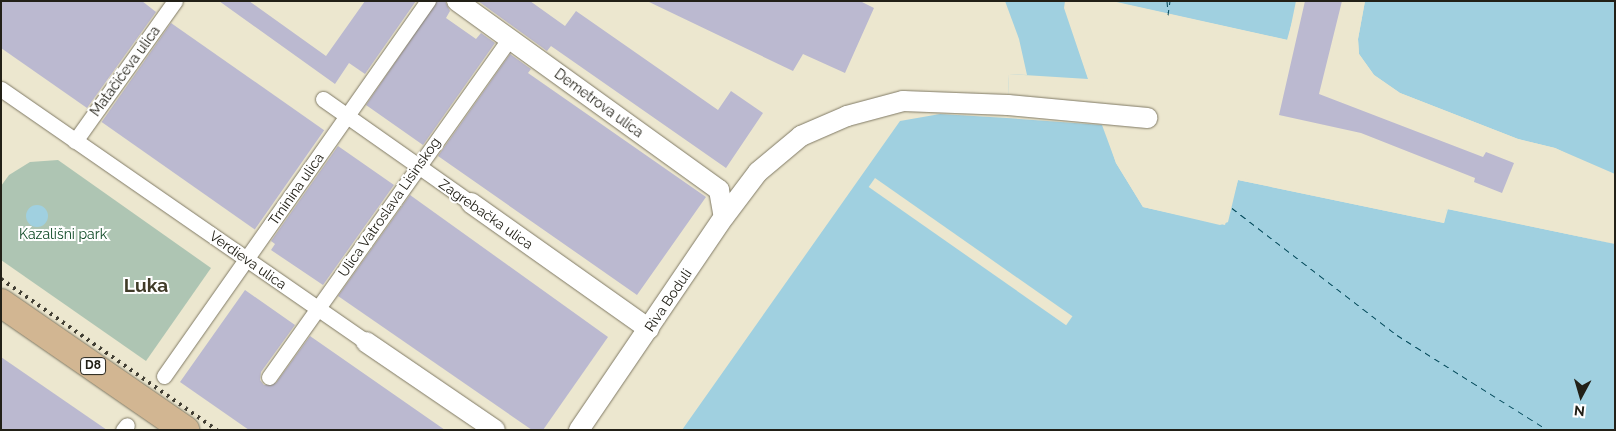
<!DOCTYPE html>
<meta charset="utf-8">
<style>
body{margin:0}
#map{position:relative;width:1616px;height:431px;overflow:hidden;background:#ece7cf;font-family:Raleway,sans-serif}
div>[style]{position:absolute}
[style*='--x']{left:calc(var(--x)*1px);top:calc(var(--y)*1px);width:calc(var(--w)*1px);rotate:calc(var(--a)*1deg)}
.green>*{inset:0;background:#aec5b3}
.water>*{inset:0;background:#a0d0e0}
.round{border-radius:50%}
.pier>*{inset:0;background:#ece7cf;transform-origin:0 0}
.ferry>*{height:1px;margin-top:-0.5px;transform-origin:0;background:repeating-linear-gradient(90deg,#004758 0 6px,transparent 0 11px)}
.building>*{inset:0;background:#bbb9d0;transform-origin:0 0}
.roads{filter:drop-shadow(0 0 1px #807a65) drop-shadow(0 0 1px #807a65)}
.pedestrian>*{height:15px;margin:-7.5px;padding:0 7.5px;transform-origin:7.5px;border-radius:7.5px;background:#fff}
.minor>*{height:20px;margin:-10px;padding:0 10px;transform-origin:10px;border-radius:10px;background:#fff}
.primary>*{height:28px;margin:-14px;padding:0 14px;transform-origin:14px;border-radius:14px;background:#d2b692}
.rail>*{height:4px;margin-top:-2px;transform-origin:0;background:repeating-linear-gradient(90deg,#423f34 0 2.5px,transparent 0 7.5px)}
span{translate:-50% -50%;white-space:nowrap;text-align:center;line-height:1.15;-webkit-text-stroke:4px #fff;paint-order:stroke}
.shield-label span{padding:1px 4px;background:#fff;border:1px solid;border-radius:4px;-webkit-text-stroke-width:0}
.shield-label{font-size:12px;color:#222017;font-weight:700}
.street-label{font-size:14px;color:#222017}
.park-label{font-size:14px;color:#0f4a26}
.district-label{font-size:19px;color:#403b28;font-weight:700}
.frame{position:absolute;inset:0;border:2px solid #222017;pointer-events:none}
.north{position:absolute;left:1556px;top:371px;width:50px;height:50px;-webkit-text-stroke:4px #fff;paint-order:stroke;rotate:186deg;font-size:14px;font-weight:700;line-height:20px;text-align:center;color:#222017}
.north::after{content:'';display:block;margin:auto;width:18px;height:22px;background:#222017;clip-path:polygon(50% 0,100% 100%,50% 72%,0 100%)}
</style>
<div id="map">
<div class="green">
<i style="clip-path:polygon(58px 160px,211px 268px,146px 361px,1px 260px,1px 186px,9px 175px,30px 162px)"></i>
</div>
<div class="water">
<i style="clip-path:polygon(1005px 1px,1065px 1px,1065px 8px,1116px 163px,1143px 207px,1220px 225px,1228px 222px,1238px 180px,1444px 223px,1447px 209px,1615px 244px,1615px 430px,682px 430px,900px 121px,940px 114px,1007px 118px,1009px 74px,1027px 75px,1019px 39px)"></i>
<i style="clip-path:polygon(1112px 1px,1296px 1px,1288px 40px)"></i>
<i style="clip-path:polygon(1365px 1px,1615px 1px,1615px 174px,1555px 148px,1518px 139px,1400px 93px,1374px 75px,1359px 54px,1358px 39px)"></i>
<i class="round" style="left:26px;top:205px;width:22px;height:22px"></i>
</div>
<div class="pier">
<i style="clip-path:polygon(1065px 1px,1090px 77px,1103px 79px,1104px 124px,1118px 162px,1145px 205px,1224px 223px,1238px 177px,1442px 220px,1448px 207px,1615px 244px,1448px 209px,1444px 223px,1238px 180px,1225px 225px,1143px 207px,1116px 163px,1102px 125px,1007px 118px,1009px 74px,1088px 79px,1064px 8px)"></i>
<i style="clip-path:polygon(1110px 1px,1287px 40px,1298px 1px,1288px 43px)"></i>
<i style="clip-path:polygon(1362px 1px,1365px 1px,1358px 39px,1359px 54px,1374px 75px,1400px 93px,1518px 139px,1555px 148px,1615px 177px,1554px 150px,1518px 142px,1399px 95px,1372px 77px,1357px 55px,1355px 39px)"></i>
<i style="left:875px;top:178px;width:241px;height:11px;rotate:35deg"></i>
</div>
<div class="ferry">
<i style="--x:1167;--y:1;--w:11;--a:85"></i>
<i style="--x:1168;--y:15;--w:14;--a:-82"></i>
<i style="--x:1232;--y:208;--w:208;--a:37.6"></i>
<i style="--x:1397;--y:335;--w:178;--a:32.2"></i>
</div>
<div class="building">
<i style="clip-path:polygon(1px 1px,142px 1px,156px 12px,87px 108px,1px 48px)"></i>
<i style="clip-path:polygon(219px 1px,249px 1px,326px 56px,365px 1px,416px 1px,365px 74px,349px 63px,335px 84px)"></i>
<i style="clip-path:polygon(437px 1px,445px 1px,450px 11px,446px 18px,476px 39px,481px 33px,495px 43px,423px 145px,366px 105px)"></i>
<i style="clip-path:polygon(478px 1px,530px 1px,565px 26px,576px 11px,718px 110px,731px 91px,763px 113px,726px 168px,551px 46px,547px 51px)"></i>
<i style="clip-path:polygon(647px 1px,860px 1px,874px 8px,845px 73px,803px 54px,793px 71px)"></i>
<i style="clip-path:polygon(1305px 1px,1342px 1px,1319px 94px,1483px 157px,1486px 152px,1514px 163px,1502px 193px,1474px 182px,1475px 178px,1361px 133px,1279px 115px)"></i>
<i style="left:171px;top:23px;width:187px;height:121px;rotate:35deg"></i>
<i style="clip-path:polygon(510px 54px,531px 69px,528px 73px,706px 197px,637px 295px,438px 156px)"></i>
<i style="clip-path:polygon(338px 146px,394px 185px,323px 285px,271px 250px,275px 244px,271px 241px)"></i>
<i style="clip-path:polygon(410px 195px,608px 337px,543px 430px,532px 430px,338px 296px)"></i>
<i style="clip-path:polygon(245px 290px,295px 325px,261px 372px,260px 380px,264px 385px,276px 383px,310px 336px,445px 430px,249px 430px,180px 382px)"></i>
<i style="clip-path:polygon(1px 357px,107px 430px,1px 430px)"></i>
</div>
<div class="roads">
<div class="pedestrian">
<i style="--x:1;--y:89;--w:444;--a:34.7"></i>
<i style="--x:323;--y:99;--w:181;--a:35.1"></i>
<i style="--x:75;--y:141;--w:172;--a:-54.5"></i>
<i style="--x:164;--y:376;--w:459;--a:-54.9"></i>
<i style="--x:269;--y:377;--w:416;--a:-54.6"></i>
<i style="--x:123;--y:430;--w:6;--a:-51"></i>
</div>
<div class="minor">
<i style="--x:457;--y:1;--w:323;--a:35.8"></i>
<i style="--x:719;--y:190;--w:27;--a:80"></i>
<i style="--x:471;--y:203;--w:218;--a:35.3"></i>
<i style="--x:366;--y:342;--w:156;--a:34.3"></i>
<i style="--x:579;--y:430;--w:258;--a:-55.8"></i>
<i style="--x:724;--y:217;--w:56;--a:-52.9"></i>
<i style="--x:758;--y:172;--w:56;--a:-39.9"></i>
<i style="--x:801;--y:136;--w:50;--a:-23.5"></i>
<i style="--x:847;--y:116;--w:58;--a:-15"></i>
<i style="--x:903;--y:101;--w:105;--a:2.2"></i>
<i style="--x:1008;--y:105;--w:140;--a:5.3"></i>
</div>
<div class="primary">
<i style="--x:1;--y:303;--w:224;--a:34.6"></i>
</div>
</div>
<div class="rail">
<i style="--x:1;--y:279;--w:264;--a:35"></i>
</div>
<div class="shield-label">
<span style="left:93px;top:366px">D8</span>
</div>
<div class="street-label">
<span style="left:125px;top:71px;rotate:-54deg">Matačićeva ulica</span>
<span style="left:599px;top:103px;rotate:36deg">Demetrova ulica</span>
<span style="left:296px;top:189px;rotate:-55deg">Trninina ulica</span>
<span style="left:389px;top:207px;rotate:-55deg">Ulica Vatroslava Lisinskog</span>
<span style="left:486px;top:214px;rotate:35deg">Zagrebačka ulica</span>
<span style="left:248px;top:260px;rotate:35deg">Verdieva ulica</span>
<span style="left:668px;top:300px;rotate:-56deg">Riva Boduli</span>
</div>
<div class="park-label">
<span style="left:63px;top:234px">Kazališni park</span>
</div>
<div class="district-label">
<span style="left:146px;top:286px">Luka</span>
</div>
<div class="frame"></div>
<div class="north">N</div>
</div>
